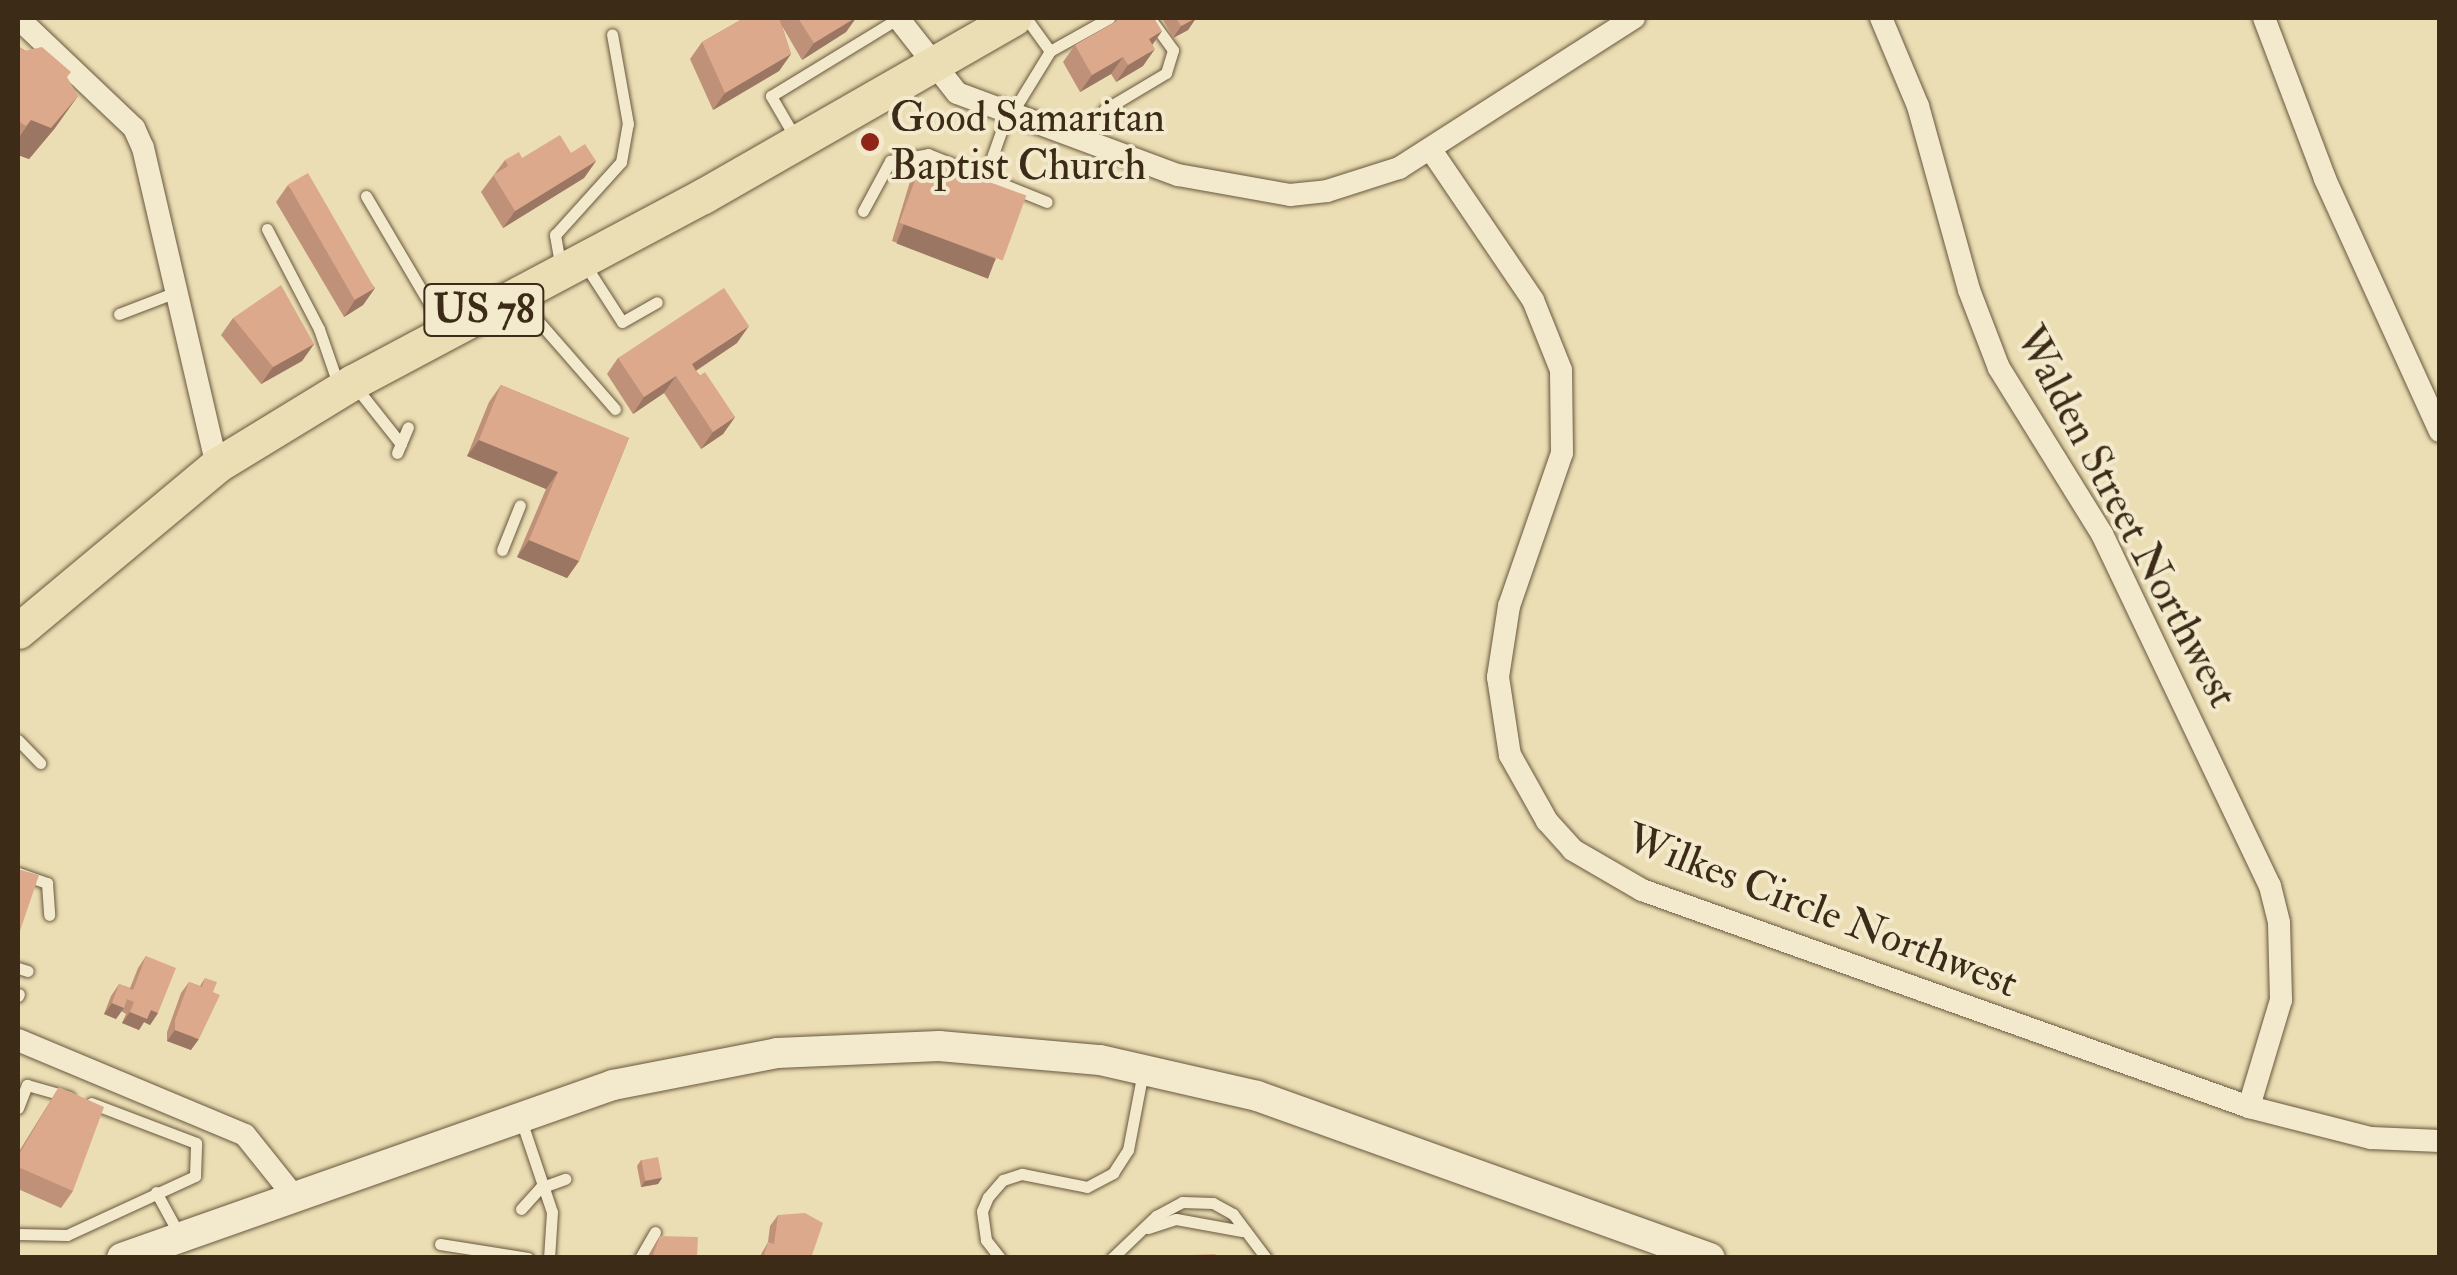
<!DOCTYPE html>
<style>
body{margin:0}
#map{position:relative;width:2457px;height:1275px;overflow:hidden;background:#ecdeb4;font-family:"IM FELL Double Pica",serif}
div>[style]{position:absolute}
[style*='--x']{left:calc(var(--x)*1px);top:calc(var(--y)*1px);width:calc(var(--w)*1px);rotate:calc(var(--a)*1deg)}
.roads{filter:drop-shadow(0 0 2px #68583e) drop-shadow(0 0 2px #68583e)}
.lane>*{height:11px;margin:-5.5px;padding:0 5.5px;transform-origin:5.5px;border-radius:5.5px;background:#f3eace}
.street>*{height:22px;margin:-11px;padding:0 11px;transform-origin:11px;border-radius:11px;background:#f3eace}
.secondary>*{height:30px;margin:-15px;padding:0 15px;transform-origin:15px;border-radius:15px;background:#f3eace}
.primary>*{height:35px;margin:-17.5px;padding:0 17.5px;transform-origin:17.5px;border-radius:17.5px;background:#ecdeb4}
.wall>*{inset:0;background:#be9178}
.shaded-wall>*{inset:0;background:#9b7662;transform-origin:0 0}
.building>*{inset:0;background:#dda98c;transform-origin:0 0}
.dots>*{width:28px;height:28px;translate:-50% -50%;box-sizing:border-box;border:5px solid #f3eace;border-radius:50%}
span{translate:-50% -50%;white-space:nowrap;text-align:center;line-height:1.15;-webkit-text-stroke:8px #f3eace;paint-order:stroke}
.shield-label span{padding:2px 8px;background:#f3eace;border:2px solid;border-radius:8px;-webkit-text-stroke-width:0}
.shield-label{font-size:40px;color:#3c2b17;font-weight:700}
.poi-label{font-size:42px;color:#3c2b17}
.left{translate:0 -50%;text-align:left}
.street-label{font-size:42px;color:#3c2b17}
.frame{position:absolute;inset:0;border:20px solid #3c2b17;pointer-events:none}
</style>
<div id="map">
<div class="roads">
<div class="lane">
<i style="--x:1026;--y:18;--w:41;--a:54"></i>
<i style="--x:1012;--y:113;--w:73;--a:-58.5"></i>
<i style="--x:1050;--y:51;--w:68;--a:-29.2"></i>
<i style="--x:796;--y:139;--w:50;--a:-120.2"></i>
<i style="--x:771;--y:96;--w:150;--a:-31.4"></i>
<i style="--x:1089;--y:141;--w:34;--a:-64"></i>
<i style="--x:1104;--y:110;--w:72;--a:-30.8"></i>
<i style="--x:1166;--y:73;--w:24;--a:-73"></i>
<i style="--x:1173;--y:50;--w:39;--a:-126"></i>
<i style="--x:985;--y:177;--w:69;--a:-70.5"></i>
<i style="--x:366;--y:196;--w:156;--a:59.5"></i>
<i style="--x:863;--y:211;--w:57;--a:-61.6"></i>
<i style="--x:890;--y:161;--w:39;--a:-10"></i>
<i style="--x:928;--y:154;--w:128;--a:22"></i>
<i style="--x:267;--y:229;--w:113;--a:62.5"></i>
<i style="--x:319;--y:329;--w:58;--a:70.9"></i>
<i style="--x:584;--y:263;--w:70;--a:57.2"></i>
<i style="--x:622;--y:322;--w:40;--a:-29.7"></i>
<i style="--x:561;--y:269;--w:35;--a:-100"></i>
<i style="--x:555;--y:235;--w:98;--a:-47.9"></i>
<i style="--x:621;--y:162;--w:39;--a:-80"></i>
<i style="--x:628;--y:124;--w:91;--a:-100.1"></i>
<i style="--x:519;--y:299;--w:146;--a:48.9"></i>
<i style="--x:119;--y:314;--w:61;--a:-21.1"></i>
<i style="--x:355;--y:386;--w:74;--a:51.6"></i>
<i style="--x:397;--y:453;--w:28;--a:-67"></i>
<i style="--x:502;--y:550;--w:48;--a:-68.2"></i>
<i style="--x:18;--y:740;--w:32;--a:46"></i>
<i style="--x:18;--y:873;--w:31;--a:19"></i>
<i style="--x:47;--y:883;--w:32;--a:86"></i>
<i style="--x:18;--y:968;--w:10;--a:17"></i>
<i style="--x:18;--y:996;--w:2;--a:-63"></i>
<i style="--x:18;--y:1108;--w:25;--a:-69"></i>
<i style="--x:27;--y:1085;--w:44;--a:15.9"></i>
<i style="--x:520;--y:1117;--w:100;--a:71.4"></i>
<i style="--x:552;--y:1212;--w:46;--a:93.7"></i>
<i style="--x:156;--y:1192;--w:50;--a:61.4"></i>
<i style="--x:521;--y:1209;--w:28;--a:-48"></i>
<i style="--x:540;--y:1188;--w:27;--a:-20"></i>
<i style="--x:1148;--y:1228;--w:29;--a:-18"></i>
<i style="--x:1176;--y:1219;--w:67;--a:10.3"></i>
<i style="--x:18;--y:1234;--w:49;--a:1.2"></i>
<i style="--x:67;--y:1235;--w:141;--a:-24.7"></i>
<i style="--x:195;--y:1176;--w:33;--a:-88"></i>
<i style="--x:196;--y:1143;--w:112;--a:-159.1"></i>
<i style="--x:440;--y:1244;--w:89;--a:9"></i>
<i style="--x:640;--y:1258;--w:30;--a:-60"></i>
<i style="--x:1000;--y:1258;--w:23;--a:-128"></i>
<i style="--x:986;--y:1240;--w:29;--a:-98"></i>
<i style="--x:982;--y:1211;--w:15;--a:-67"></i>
<i style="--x:988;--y:1197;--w:23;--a:-49"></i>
<i style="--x:1003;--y:1180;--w:20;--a:-18"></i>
<i style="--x:1022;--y:1174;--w:66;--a:11.3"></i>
<i style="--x:1087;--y:1187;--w:30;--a:-28"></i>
<i style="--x:1113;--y:1173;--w:27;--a:-57"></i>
<i style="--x:1128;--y:1150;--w:80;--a:-79.2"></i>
<i style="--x:1112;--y:1258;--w:61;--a:-43.7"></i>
<i style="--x:1156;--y:1216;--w:30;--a:-28"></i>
<i style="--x:1182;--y:1202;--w:31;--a:2"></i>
<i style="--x:1213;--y:1203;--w:23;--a:29"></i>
<i style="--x:1233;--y:1214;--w:55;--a:53.1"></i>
</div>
<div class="street">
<i style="--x:18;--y:18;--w:160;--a:43.5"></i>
<i style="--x:134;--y:128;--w:22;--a:66"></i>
<i style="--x:143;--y:148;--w:326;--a:76.9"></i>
<i style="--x:898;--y:18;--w:95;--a:51.8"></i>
<i style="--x:957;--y:93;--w:236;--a:20.4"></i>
<i style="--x:1178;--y:175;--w:114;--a:10.1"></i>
<i style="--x:1290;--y:195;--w:37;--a:-6"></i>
<i style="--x:1327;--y:191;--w:76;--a:-17.7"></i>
<i style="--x:1399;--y:168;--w:279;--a:-32.6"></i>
<i style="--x:1881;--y:18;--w:95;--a:67.2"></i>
<i style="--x:1918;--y:106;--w:191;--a:74.5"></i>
<i style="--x:1969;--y:290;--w:84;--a:69"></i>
<i style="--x:1999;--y:368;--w:195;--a:58.2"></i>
<i style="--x:2102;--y:534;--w:390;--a:64.5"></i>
<i style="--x:2270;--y:886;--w:38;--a:76"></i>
<i style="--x:2279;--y:923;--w:77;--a:88.5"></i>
<i style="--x:2281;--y:1000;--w:112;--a:106.7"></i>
<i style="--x:2264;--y:18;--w:172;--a:69.2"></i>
<i style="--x:2325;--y:179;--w:277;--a:65.5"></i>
<i style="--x:1431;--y:150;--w:181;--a:55.8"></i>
<i style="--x:1533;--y:300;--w:75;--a:68.2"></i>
<i style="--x:1561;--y:370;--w:83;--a:89.3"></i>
<i style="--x:1562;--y:453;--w:162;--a:109.1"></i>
<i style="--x:1509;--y:606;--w:72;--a:98.8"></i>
<i style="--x:1498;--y:677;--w:79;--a:81.3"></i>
<i style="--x:1510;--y:755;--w:76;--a:60.7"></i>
<i style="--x:1547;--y:821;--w:39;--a:48"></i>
<i style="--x:1573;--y:850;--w:80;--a:30.1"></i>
<i style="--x:1642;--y:890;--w:645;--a:19.67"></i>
<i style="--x:2249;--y:1107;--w:126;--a:14.3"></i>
<i style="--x:2371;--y:1138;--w:69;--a:2.5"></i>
<i style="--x:18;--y:1040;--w:246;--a:22.7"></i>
<i style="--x:245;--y:1135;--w:77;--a:51.3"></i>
</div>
<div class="secondary">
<i style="--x:122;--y:1258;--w:521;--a:-19.41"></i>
<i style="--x:613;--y:1085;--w:167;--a:-11"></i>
<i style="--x:777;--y:1053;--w:162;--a:-2.5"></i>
<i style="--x:939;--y:1046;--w:162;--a:5"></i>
<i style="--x:1100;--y:1060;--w:161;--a:12.9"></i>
<i style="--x:1257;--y:1096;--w:481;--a:19.7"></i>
</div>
<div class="primary">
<i style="--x:18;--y:631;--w:259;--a:-39.8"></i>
<i style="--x:217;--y:465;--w:159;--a:-31.4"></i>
<i style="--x:353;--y:382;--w:396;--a:-28"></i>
<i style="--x:703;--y:196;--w:358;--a:-29.8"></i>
</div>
</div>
<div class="wall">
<i style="clip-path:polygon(744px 18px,856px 18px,846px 32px,802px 60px,782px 26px,791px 54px,779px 71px,713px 110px,690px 59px,702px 42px)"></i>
<i style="clip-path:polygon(1162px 18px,1196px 18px,1188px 30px,1173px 38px)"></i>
<i style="clip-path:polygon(1162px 31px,1152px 45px,1143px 66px,1116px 82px,1111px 74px,1080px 92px,1063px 62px,1075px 45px)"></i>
<i style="clip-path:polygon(18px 46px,67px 78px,55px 128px,29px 159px,18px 155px)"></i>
<i style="clip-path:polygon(571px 153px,596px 161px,584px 178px,503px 228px,481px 192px,505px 160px)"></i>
<i style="clip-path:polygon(923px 158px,996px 259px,985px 276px,892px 241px,912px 175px)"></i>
<i style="clip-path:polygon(288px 185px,375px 288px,363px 305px,344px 317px,276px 202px)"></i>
<i style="clip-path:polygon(233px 318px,314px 344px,302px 361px,261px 384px,221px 335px)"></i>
<i style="clip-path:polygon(737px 343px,696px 371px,735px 417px,723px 434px,701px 449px,664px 393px,633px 414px,607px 374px,618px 358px)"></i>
<i style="clip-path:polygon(501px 385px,629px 438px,579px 561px,567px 578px,517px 557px,546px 489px,467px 456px,489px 402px)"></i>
<i style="clip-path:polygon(146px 956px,158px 1013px,150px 1025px,144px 1022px,139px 1030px,122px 1023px,126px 1014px,121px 1011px,116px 1019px,104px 1014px,111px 996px,119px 984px,130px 988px,138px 968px)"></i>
<i style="clip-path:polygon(205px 978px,191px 1050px,167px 1041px,167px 1032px,181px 993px,189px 982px,200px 986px)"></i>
<i style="clip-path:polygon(59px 1087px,73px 1191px,61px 1208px,18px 1189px,18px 1153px)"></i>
<i style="clip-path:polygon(641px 1160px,662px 1178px,658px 1184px,641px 1187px,637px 1166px)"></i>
<i style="clip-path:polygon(778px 1215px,811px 1258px,759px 1258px,768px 1242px,770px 1226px)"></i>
<i style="clip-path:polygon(660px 1236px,697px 1258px,647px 1258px)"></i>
</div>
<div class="shaded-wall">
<i style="clip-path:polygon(855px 18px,856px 18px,846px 32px,802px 60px,814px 43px)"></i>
<i style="clip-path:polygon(1196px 18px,1188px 30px,1173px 38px,1181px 26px)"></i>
<i style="clip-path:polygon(1162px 31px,1150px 48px,1149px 39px)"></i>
<i style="clip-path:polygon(1155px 49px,1143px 66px,1116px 82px,1128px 65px)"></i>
<i style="clip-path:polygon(791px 54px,779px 71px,713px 110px,725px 93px)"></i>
<i style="clip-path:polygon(1123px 57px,1111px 74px,1080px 92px,1092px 75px)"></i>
<i style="clip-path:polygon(78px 96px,55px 128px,29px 159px,18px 155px,18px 139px,31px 120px)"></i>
<i style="clip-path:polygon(596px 161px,584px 178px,503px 228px,515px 211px)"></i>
<i style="left:904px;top:224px;width:98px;height:21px;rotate:21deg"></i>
<i style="clip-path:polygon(375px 288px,363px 305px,344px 317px,355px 300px)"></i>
<i style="clip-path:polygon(749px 326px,737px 343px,680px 381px,692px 364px)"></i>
<i style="clip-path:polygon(314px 344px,302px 361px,261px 384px,273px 367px)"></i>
<i style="clip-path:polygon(676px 376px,664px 393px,633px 414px,644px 397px)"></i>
<i style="clip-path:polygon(735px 417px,723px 434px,701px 449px,713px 432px)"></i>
<i style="clip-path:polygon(479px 440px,558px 472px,546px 489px,467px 456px)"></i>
<i style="clip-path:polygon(529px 540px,579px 561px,567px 578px,517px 557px)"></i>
<i style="clip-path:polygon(112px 1003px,124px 1008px,116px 1019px,104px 1014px)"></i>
<i style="clip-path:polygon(151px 1010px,158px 1013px,150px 1025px,144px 1022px,139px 1030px,122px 1023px,130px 1012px)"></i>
<i style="clip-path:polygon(175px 1030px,199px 1039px,191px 1050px,167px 1041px)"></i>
<i style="clip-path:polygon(662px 1178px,658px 1184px,641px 1187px,645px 1181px)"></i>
</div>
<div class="building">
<i style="clip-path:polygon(744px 18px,779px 18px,791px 54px,725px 93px,702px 42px)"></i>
<i style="clip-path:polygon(798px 18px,855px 18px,814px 43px)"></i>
<i style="clip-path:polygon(1122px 18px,1154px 18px,1162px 31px,1149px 39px,1155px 49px,1128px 65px,1123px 57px,1092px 75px,1075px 45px)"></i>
<i style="clip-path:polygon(1176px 18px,1196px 18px,1181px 26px)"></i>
<i style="clip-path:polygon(18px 46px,24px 51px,42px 47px,71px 72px,67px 77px,78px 96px,51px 128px,31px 120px,26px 126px,18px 121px)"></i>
<i style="clip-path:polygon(560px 135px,571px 153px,585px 144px,596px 161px,515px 211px,493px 175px,508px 166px,505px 160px,519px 152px,522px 158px)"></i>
<i style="left:923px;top:158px;width:110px;height:69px;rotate:20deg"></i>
<i style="left:308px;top:173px;width:133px;height:23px;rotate:60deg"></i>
<i style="clip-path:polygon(281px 285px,314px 344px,273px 367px,233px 318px)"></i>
<i style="clip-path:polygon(724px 288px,749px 326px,692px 364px,699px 376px,705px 372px,735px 417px,713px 432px,676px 376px,644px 397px,618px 358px)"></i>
<i style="clip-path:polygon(501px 385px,629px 438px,579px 561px,529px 540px,558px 472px,479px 440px)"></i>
<i style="clip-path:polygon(18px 869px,39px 875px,20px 931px,18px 930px)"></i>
<i style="clip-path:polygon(146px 956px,176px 968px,158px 1013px,151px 1010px,147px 1019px,130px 1012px,134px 1002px,127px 999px,124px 1008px,112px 1003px,119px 984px,133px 990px)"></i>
<i style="clip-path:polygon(205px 978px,217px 982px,213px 992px,220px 995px,199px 1039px,175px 1030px,175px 1020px,189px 982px,202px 987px)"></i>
<i style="clip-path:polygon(59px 1087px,104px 1107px,73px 1191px,18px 1167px,18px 1156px)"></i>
<i style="left:658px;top:1157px;width:21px;height:17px;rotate:79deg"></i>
<i style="clip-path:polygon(805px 1213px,823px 1223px,811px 1258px,767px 1258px,764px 1255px,768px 1242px,774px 1244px,778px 1215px)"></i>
<i style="clip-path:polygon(660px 1236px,698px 1237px,697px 1258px,652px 1258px)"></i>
<i style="clip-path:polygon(1215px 1254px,1219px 1258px,1188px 1258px,1191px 1255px)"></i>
<i style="clip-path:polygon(467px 1255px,531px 1258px,463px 1258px)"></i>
</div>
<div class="dots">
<i style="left:870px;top:142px;background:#8f2418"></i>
</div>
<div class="shield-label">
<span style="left:484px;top:310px">US 78</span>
</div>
<div class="poi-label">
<span class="left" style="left:890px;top:142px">Good Samaritan<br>Baptist Church</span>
</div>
<div class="street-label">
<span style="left:2126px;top:517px;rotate:62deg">Walden Street Northwest</span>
<span style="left:1822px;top:911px;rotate:21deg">Wilkes Circle Northwest</span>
</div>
<div class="frame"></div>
</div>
